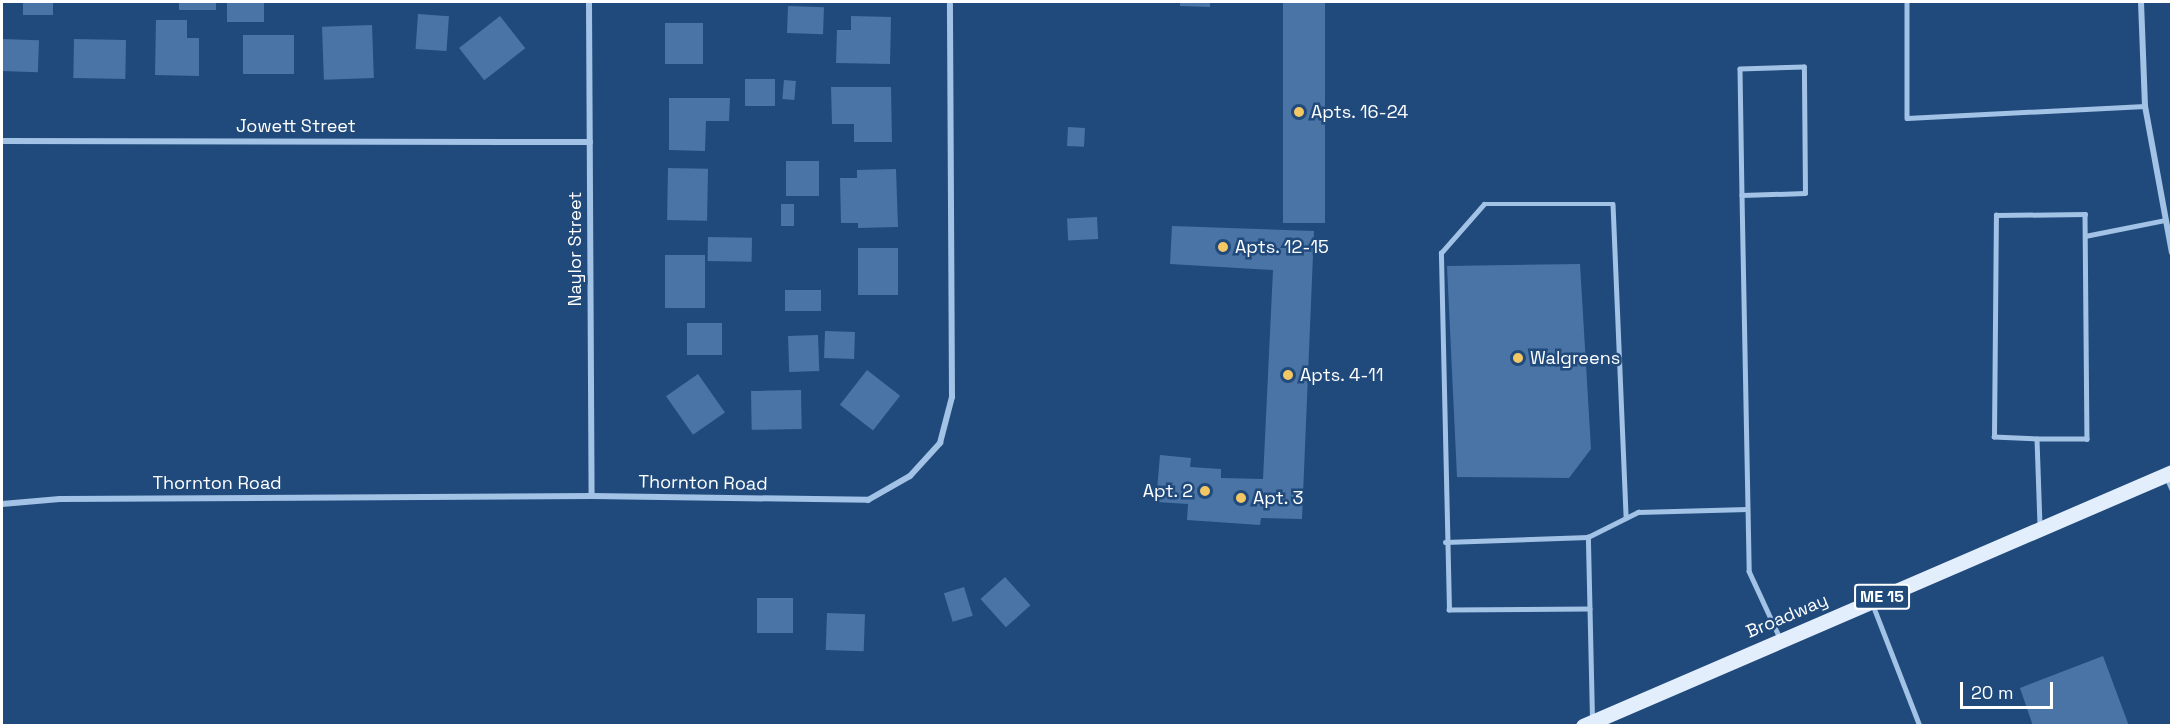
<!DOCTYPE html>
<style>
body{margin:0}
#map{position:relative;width:2173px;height:727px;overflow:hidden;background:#204a7b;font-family:"Space Grotesk",sans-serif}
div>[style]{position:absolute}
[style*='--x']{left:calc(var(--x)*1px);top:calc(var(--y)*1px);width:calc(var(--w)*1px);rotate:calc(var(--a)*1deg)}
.building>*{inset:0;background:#4974a5;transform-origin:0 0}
.lane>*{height:4.5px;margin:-2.25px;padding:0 2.25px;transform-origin:2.25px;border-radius:2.25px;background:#a2c2e6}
.street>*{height:6px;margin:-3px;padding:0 3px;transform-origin:3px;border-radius:3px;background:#a2c2e6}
.primary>*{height:15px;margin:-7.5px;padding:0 7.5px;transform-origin:7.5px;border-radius:7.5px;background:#e3eefd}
.dots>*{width:16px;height:16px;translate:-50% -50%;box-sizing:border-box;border:3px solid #204a7b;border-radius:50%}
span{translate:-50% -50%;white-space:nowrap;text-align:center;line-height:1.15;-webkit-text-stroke:5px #204a7b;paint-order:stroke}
.shield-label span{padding:2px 4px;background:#204a7b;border:2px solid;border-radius:4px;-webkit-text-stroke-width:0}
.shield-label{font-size:16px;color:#fff;font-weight:700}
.poi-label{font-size:18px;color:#fff}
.left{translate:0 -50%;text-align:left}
.right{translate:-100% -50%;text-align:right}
.street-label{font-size:18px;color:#fff}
.frame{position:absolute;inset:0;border:3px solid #fff;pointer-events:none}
.scale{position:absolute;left:1960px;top:682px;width:93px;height:27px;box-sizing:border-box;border:3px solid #fff;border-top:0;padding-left:8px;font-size:18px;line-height:21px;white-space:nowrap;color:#fff;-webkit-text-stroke:4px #204a7b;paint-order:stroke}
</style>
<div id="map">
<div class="building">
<i style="left:23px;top:2px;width:30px;height:13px"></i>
<i style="left:179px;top:2px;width:37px;height:8px"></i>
<i style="left:227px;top:2px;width:37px;height:20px"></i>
<i style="clip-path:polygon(1180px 2px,1210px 2px,1210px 7px,1180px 6px)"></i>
<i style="left:1283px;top:2px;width:42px;height:221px"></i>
<i style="left:788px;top:6px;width:36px;height:27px;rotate:2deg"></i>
<i style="left:418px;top:14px;width:31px;height:35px;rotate:4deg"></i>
<i style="left:500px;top:16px;width:41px;height:52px;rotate:52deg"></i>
<i style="clip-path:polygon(851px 16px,891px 17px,890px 64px,836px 63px,837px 30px,851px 30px)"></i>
<i style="clip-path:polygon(156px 20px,187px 20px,187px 38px,199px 38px,199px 76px,155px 75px)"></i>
<i style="left:703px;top:23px;width:41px;height:38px;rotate:90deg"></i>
<i style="left:372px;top:25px;width:53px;height:50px;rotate:88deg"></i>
<i style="left:294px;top:35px;width:39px;height:51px;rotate:90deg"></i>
<i style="left:2px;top:39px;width:37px;height:32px;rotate:2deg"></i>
<i style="left:74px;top:39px;width:52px;height:39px;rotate:1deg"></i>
<i style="left:745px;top:79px;width:30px;height:27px"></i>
<i style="left:784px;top:80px;width:12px;height:19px;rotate:5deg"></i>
<i style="clip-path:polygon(831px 87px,891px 87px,892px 142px,854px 142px,854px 124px,832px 124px)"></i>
<i style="clip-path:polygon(669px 98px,730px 98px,729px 121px,706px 121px,705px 151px,669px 150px)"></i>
<i style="left:1068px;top:127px;width:17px;height:19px;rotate:3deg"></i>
<i style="left:786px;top:161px;width:33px;height:35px"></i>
<i style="left:668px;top:168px;width:40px;height:52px;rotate:1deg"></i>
<i style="clip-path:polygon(896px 169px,898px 227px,858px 228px,858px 223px,841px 223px,840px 178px,857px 178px,857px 170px)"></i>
<i style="left:781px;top:204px;width:13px;height:22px"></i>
<i style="left:1097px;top:217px;width:22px;height:30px;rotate:87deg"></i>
<i style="clip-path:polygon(1172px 226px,1314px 231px,1302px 519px,1261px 518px,1260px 525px,1187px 520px,1188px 504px,1156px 502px,1160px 455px,1191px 458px,1190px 467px,1221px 469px,1221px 478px,1263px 479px,1273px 270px,1170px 264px)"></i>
<i style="left:708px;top:237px;width:44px;height:24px;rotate:1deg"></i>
<i style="left:858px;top:248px;width:40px;height:47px"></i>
<i style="left:665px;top:255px;width:40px;height:53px"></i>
<i style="clip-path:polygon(1580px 264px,1591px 449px,1569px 478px,1457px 477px,1447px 266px)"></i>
<i style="left:821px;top:290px;width:21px;height:36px;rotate:90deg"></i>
<i style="left:687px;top:323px;width:35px;height:32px"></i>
<i style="left:825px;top:331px;width:30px;height:27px;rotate:2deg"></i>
<i style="left:818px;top:335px;width:36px;height:30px;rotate:88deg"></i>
<i style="left:867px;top:370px;width:42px;height:44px;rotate:38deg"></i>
<i style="left:698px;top:374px;width:47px;height:39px;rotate:55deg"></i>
<i style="left:801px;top:390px;width:39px;height:50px;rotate:89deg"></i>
<i style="left:1005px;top:577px;width:38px;height:33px;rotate:48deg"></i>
<i style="left:964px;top:587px;width:30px;height:21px;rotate:73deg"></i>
<i style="left:757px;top:598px;width:36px;height:35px"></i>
<i style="left:827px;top:613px;width:38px;height:37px;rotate:2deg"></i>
<i style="clip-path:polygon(2103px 656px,2129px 726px,2033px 726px,2020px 688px)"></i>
</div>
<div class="lane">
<i style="--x:1907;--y:2;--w:116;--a:90"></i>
<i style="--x:1907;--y:118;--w:238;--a:-2.9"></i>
<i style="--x:1742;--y:195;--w:63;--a:-1.8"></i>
<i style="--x:1805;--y:193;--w:126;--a:-90.5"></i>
<i style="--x:1804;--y:67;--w:64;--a:178.2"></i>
<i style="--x:1740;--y:69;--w:126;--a:89.1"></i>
<i style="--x:1742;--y:195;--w:376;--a:88.9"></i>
<i style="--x:1749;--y:571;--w:74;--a:65.2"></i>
<i style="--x:2085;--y:236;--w:82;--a:-11.3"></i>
<i style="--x:2037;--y:439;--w:43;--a:-177.3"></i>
<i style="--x:1994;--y:437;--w:222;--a:-89.5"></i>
<i style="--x:1996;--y:215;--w:89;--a:-0.6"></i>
<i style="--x:2085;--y:214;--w:225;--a:89.5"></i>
<i style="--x:2087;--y:439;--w:50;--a:180"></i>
<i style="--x:2037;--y:439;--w:87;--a:88"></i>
<i style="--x:2167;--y:478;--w:12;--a:66"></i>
<i style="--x:1445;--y:542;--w:143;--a:-2"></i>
<i style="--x:1873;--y:605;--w:130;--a:68.8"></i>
<i style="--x:1590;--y:609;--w:141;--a:179.6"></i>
<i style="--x:1449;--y:610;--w:357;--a:-91.3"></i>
<i style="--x:1441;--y:253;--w:65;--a:-48.7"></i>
<i style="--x:1484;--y:204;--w:129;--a:0"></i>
<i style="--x:1613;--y:204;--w:314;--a:87.6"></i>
<i style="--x:1592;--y:719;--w:182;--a:-91.3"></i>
<i style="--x:1588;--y:537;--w:56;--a:-26.6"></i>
<i style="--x:1638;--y:512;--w:109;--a:-1.6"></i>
</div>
<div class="street">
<i style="--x:589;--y:2;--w:494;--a:89.7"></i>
<i style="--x:2141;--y:2;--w:104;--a:87.8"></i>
<i style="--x:2145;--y:106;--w:149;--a:79.6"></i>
<i style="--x:2;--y:141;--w:588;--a:0.1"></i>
<i style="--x:2;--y:504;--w:58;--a:-4.9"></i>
<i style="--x:60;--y:499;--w:532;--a:-0.32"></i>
<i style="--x:592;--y:496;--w:276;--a:0.8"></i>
<i style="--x:868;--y:500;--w:48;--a:-29.7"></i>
<i style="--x:910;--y:476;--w:45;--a:-47.7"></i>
<i style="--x:940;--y:443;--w:48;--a:-75.4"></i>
<i style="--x:952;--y:397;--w:395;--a:-90.3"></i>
</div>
<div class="primary">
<i style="--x:1583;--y:726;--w:641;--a:-23.33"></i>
</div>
<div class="dots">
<i style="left:1299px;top:112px;background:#f3c763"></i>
<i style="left:1223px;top:247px;background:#f3c763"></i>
<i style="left:1518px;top:358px;background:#f3c763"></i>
<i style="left:1288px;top:375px;background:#f3c763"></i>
<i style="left:1205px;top:491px;background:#f3c763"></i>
<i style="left:1241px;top:498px;background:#f3c763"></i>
</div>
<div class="shield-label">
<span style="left:1882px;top:597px">ME 15</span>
</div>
<div class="poi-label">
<span class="left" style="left:1311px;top:112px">Apts. 16-24</span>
<span class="left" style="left:1235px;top:247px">Apts. 12-15</span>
<span class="left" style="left:1530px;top:358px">Walgreens</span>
<span class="left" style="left:1300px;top:375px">Apts. 4-11</span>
<span class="right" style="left:1193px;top:491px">Apt. 2</span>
<span class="left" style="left:1253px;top:498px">Apt. 3</span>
</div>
<div class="street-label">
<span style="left:296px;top:126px">Jowett Street</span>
<span style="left:575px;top:249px;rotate:-90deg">Naylor Street</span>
<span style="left:217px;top:483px">Thornton Road</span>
<span style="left:703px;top:483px;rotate:1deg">Thornton Road</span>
<span style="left:1787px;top:616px;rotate:-23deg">Broadway</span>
</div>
<div class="frame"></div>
<div class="scale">20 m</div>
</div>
